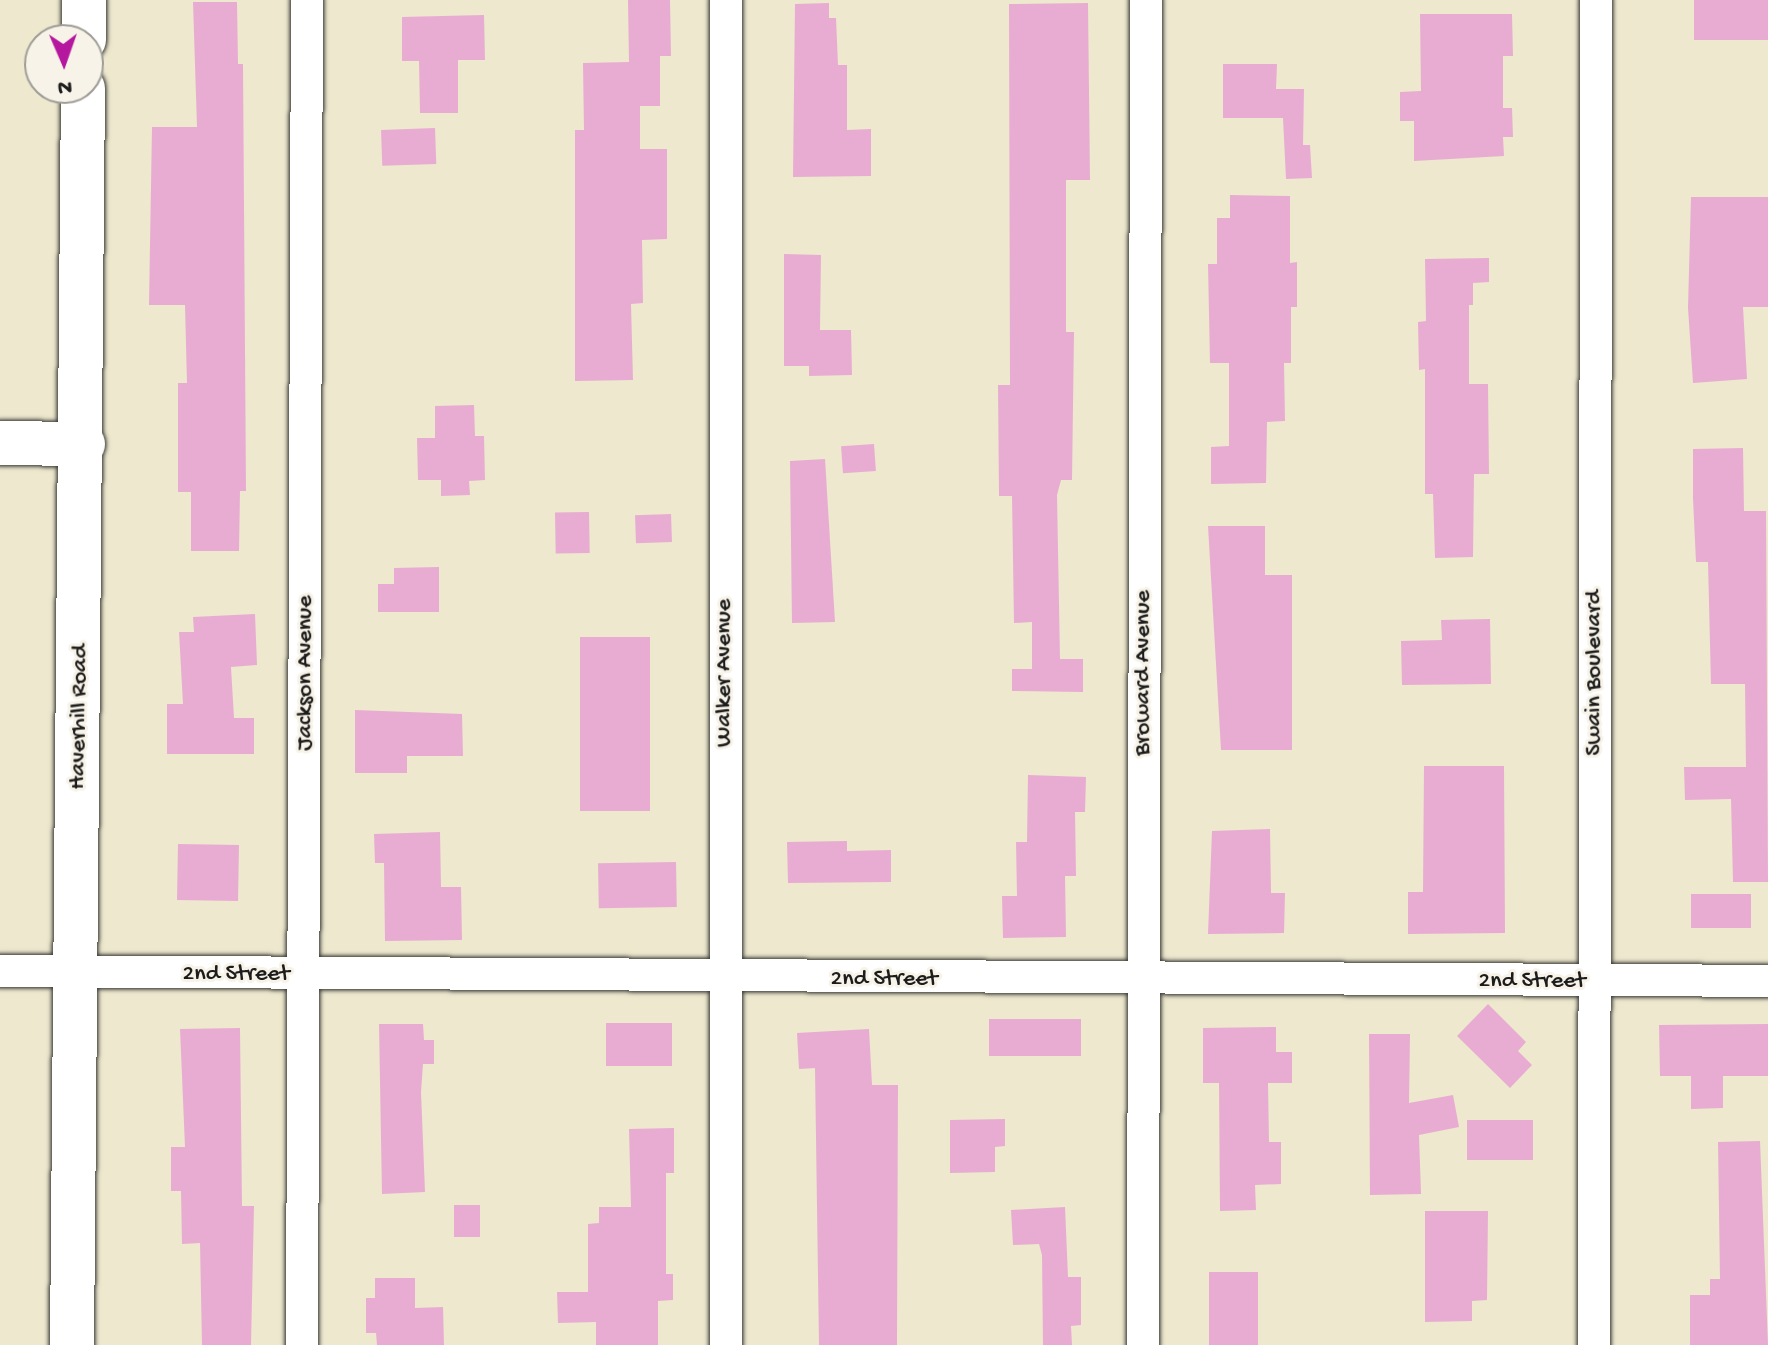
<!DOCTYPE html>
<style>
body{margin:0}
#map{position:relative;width:1768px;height:1345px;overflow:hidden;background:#ede8ce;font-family:"Gochi Hand",sans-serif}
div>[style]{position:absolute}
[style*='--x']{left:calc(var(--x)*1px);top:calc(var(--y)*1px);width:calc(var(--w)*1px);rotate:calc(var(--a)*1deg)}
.building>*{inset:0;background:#e8acd2;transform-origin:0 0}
.roads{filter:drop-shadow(0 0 2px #3b3b37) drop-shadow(0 0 2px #3b3b37)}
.street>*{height:32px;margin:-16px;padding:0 16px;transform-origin:16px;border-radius:16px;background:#fff}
.secondary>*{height:44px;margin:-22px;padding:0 22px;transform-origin:22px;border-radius:22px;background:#fff}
span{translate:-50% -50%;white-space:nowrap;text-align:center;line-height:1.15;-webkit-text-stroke:6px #f7f3e8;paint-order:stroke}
.street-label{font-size:24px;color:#1c1c1c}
.north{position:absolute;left:24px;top:24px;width:80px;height:80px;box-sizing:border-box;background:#f7f3e8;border:2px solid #9f9d96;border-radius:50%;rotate:178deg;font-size:22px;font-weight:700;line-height:32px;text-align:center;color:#1c1c1c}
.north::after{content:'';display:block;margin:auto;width:28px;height:36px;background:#b5179e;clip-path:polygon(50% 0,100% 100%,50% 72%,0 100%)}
</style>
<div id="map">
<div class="building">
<i style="clip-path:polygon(628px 0,670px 0,671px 56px,660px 56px,660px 106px,640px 106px,640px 149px,667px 149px,667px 239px,642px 240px,643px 303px,631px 304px,633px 380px,575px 381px,575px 130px,584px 130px,583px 63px,629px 62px)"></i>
<i style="left:1694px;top:0;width:74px;height:40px"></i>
<i style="clip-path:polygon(193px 2px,237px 2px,238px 64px,243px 64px,246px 491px,240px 491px,239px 551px,191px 551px,191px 492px,178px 492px,178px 383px,187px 383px,185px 305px,149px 305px,152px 127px,197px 127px)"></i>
<i style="clip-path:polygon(829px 3px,829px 18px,836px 18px,838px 65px,847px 65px,847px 130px,871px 129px,871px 176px,793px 177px,795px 4px)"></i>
<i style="clip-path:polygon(1088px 3px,1090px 180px,1066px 180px,1066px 332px,1074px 332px,1072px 480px,1061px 480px,1057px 495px,1060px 659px,1083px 659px,1083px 692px,1012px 691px,1012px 669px,1032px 669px,1032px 622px,1014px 623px,1012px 496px,999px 496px,998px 385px,1010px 385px,1009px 4px)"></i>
<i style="clip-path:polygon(1420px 14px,1512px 14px,1513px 56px,1503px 56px,1503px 108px,1512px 108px,1513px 137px,1503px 137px,1504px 156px,1414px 161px,1414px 121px,1400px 121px,1400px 92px,1421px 91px)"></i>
<i style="clip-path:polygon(484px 15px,485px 60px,458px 60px,458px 113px,420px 113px,419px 61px,402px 61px,402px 17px)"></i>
<i style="clip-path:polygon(1223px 64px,1277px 64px,1276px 89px,1304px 89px,1303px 145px,1310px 145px,1312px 178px,1286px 179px,1283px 118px,1223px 118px)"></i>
<i style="left:435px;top:128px;width:36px;height:54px;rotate:88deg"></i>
<i style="clip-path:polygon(1230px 195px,1290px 196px,1290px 263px,1297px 262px,1297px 307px,1291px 307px,1291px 363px,1284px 363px,1285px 421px,1267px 422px,1266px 483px,1211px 484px,1211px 447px,1229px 446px,1229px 363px,1210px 363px,1208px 264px,1217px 264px,1217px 218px,1230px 218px)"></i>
<i style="clip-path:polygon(1691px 197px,1768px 197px,1768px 307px,1743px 307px,1747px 379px,1693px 383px,1688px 308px)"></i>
<i style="clip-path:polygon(784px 254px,821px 255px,820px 330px,851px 330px,852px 375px,809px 376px,809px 366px,784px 366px)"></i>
<i style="clip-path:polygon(1489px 258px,1489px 282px,1473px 283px,1473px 305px,1469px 305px,1469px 384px,1488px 384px,1489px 474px,1474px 474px,1473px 557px,1435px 558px,1433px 494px,1425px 494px,1425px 369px,1419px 370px,1418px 322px,1426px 321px,1425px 259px)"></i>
<i style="clip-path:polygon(474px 405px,475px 436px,484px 436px,485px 480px,469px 481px,470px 495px,441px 496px,441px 480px,418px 480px,417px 438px,435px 438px,435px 406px)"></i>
<i style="left:874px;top:444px;width:27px;height:33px;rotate:86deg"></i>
<i style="clip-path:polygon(1743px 448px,1744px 511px,1766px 511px,1768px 882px,1733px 882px,1731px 799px,1685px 800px,1684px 767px,1746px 767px,1745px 684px,1711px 684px,1708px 562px,1696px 562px,1693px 498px,1693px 449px)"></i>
<i style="clip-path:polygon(825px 459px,835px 622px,792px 623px,790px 461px)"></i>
<i style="left:589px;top:512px;width:41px;height:34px;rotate:89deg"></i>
<i style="left:671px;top:514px;width:28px;height:36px;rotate:88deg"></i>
<i style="clip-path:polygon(1208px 526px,1265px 526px,1265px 575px,1292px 575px,1292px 750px,1221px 750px)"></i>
<i style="clip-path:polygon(439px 567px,439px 612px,378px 612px,378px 584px,394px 584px,394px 568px)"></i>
<i style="clip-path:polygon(255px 614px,257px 665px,231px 667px,234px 718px,254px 718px,254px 754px,167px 754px,167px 704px,183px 704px,179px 632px,194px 632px,193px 617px)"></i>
<i style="clip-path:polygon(1490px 619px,1491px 684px,1402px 685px,1401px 641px,1442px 640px,1441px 620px)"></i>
<i style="left:650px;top:637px;width:174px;height:70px;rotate:90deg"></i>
<i style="clip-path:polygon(355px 710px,462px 714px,463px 756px,407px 756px,407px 773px,355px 773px)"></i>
<i style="clip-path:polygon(1424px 766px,1504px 766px,1505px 933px,1408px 934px,1408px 892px,1423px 892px)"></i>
<i style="clip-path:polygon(1028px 775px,1086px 777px,1085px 812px,1075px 812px,1076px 876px,1065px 876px,1066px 937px,1003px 938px,1002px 896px,1017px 896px,1016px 842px,1027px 842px)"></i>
<i style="clip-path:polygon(1270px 829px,1271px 893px,1285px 893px,1284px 933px,1208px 934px,1212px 831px)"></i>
<i style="clip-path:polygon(440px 832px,441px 887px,461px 887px,462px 940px,385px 941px,384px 863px,375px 863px,374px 834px)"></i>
<i style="clip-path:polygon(847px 841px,847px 851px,891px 850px,891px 882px,788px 883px,787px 842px)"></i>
<i style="left:178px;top:844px;width:61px;height:56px;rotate:1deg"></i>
<i style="left:676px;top:862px;width:45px;height:78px;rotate:89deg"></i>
<i style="left:1691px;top:894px;width:60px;height:34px"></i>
<i style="clip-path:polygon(1488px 1004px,1526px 1042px,1518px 1051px,1532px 1065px,1510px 1088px,1457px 1036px)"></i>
<i style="left:989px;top:1019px;width:92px;height:37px"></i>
<i style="left:672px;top:1023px;width:43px;height:66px;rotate:90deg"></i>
<i style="clip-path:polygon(379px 1024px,423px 1024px,424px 1040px,434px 1040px,434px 1064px,423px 1064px,421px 1092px,425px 1192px,382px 1194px)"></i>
<i style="clip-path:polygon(1768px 1024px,1768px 1076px,1723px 1076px,1723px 1108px,1691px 1109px,1691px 1076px,1660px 1076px,1659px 1025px)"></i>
<i style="clip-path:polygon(1276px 1027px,1276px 1052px,1292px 1052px,1292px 1083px,1268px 1083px,1269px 1142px,1281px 1142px,1281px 1184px,1255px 1185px,1256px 1210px,1220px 1211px,1219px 1083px,1203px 1083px,1203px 1028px)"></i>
<i style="clip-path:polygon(240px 1028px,242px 1206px,254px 1206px,251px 1345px,202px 1345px,200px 1243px,182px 1244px,181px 1191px,171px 1191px,171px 1147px,185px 1147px,180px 1029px)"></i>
<i style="clip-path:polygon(869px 1029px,872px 1085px,898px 1085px,897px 1345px,819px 1345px,815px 1068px,799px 1069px,797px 1033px)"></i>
<i style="clip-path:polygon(1369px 1034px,1410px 1034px,1409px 1103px,1453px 1095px,1459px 1127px,1419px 1135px,1421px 1194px,1370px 1195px)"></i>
<i style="clip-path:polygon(1005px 1119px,1005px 1146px,995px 1147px,995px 1172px,950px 1173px,950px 1120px)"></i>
<i style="left:1467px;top:1120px;width:66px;height:40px"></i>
<i style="clip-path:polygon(674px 1128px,674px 1173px,666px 1173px,666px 1274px,673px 1274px,673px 1300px,658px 1301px,658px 1345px,596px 1345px,596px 1322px,558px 1323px,557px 1292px,588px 1292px,588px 1224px,599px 1223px,599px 1207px,631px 1207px,629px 1129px)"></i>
<i style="clip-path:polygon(1760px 1141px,1768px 1345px,1690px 1345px,1690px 1295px,1710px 1295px,1710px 1279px,1720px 1279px,1718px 1142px)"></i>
<i style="left:454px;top:1205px;width:26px;height:32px"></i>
<i style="clip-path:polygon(1065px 1207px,1068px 1277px,1081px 1277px,1081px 1325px,1071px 1326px,1072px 1345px,1043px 1345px,1042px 1255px,1039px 1244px,1013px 1245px,1011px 1210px)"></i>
<i style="clip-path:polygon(1425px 1211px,1488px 1211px,1487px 1300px,1472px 1301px,1472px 1321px,1425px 1322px)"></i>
<i style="left:1209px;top:1272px;width:49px;height:73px"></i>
<i style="clip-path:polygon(375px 1278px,415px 1278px,415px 1308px,443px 1307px,444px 1345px,377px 1345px,376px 1333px,366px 1333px,366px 1298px,375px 1298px)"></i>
</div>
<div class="roads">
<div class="street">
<i style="--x:0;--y:971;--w:1768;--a:0.32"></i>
<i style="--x:302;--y:1345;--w:1345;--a:-89.79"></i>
<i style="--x:726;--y:1345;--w:1345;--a:-90"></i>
<i style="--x:1143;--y:1345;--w:1345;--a:-89.87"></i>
<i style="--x:1594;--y:1345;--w:1345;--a:-89.91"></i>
</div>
<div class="secondary">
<i style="--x:84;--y:40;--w:40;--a:-90"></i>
<i style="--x:0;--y:443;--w:83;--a:0.7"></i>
<i style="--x:72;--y:1345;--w:1257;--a:-89.5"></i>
</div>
</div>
<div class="street-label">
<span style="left:306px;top:673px;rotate:-90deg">Jackson Avenue</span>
<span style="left:725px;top:673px;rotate:-90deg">Walker Avenue</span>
<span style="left:1144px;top:673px;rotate:-90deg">Broward Avenue</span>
<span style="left:1595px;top:673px;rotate:-90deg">Swain Boulevard</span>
<span style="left:80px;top:717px;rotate:-89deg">Haverhill Road</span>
<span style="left:236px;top:975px">2nd Street</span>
<span style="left:884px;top:980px">2nd Street</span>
<span style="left:1532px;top:982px">2nd Street</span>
</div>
<div class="north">N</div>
</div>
